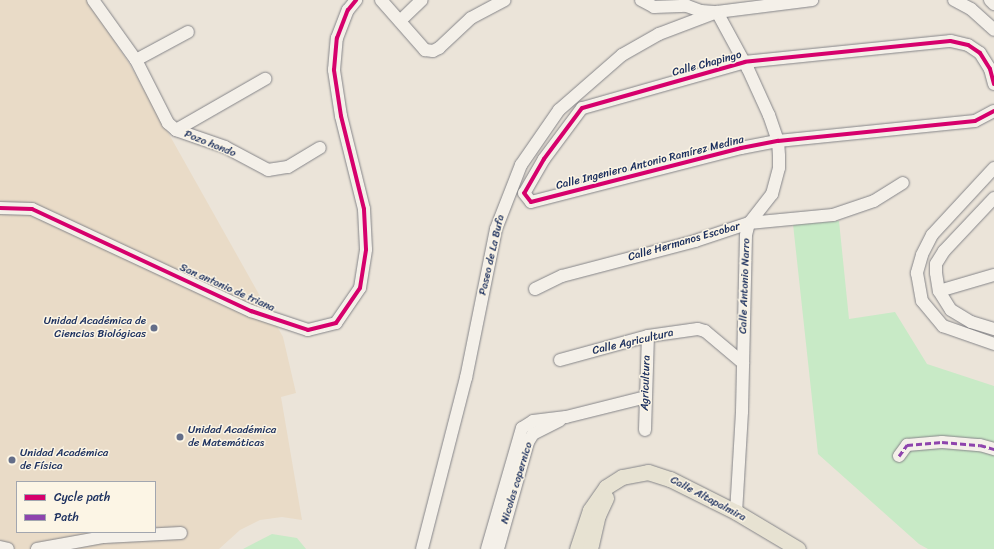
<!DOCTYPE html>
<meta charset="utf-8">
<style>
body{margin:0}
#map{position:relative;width:994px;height:549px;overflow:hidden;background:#ebe4d9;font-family:Sriracha,sans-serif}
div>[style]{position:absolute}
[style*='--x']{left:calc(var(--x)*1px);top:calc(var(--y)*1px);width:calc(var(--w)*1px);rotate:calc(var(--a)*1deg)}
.built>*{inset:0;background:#e9dbc7}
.green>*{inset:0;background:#c8eac6}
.roads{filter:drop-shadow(0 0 1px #858589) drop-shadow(0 0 1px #858589)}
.minor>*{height:12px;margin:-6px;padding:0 6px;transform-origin:6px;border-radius:6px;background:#f4f0e9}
.major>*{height:15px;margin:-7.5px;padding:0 7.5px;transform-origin:7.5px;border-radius:7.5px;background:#e7e2d2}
.quiet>*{height:3px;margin-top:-1.5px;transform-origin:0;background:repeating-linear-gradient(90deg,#8e44ad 0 6px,transparent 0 9px)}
.cycleway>*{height:4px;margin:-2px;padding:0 2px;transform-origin:2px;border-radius:2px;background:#d6006c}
.dots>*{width:11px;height:11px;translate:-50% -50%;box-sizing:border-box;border:2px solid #fcf5e5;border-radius:50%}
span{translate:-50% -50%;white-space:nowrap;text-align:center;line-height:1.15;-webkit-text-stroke:3px #fcf5e5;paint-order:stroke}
.street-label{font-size:11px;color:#1b2f5e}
.poi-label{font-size:11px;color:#1b2f5e}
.right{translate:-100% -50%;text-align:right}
.left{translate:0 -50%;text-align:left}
.legend{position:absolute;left:16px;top:481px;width:140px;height:52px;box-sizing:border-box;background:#fcf5e5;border:1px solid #a2a6af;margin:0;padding:5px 7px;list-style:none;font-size:12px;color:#1b2f5e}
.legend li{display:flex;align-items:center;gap:8px;height:20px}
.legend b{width:20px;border:1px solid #a2a6af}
</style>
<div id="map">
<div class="built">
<i style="clip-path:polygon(evenodd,0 0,87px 0,129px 63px,283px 337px,296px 393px,281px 397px,302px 520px,282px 517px,260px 520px,240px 530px,219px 549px,0 549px,0 0,17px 482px,155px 482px,155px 532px,17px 532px,17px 482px)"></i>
</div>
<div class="green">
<i style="clip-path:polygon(839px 221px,849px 319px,895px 312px,927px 364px,994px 386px,994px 549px,928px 549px,919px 544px,818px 454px,793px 224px)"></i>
<i style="clip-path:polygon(272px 534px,297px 538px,306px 549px,243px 549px)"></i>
</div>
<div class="roads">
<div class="minor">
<i style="--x:93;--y:0;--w:74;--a:54.4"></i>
<i style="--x:136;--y:60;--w:71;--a:63.1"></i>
<i style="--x:168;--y:123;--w:11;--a:41"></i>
<i style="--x:176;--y:130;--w:52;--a:19.1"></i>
<i style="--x:225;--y:147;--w:49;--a:28.1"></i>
<i style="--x:268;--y:170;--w:20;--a:-9"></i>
<i style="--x:288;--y:167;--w:37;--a:-31"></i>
<i style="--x:381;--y:0;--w:67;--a:48.7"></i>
<i style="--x:425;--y:50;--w:8;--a:7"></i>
<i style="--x:433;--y:51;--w:7;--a:-27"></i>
<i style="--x:439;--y:48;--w:44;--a:-43.2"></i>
<i style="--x:471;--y:18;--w:38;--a:-28"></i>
<i style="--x:641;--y:0;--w:15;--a:28"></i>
<i style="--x:654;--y:7;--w:33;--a:-2"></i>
<i style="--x:687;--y:6;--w:15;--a:20"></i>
<i style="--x:701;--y:11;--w:16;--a:4"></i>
<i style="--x:717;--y:12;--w:96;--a:-7.2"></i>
<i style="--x:954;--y:0;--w:19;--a:28"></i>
<i style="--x:971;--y:9;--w:31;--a:42"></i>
<i style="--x:990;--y:0;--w:6;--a:45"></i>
<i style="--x:717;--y:12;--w:65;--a:61.5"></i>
<i style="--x:748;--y:69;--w:51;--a:65.5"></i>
<i style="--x:769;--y:115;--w:28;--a:71"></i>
<i style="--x:778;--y:141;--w:15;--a:86"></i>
<i style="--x:779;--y:156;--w:12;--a:90"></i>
<i style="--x:779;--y:168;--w:27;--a:105"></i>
<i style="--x:772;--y:194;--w:37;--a:128"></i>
<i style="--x:749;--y:223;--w:12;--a:104"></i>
<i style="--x:746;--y:235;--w:177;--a:91.3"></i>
<i style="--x:742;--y:412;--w:100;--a:93.4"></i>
<i style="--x:400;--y:21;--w:30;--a:-44"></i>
<i style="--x:136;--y:60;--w:59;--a:-28.3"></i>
<i style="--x:994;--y:84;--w:16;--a:-105"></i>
<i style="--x:990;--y:69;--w:19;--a:-122"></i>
<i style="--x:980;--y:53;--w:14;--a:-146"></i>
<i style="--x:968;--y:45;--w:18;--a:-167"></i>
<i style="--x:950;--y:41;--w:206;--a:174.2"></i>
<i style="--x:745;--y:62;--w:169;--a:164.2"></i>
<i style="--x:582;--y:108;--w:64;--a:126.7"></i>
<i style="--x:544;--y:159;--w:39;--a:120"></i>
<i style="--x:524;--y:193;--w:11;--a:52"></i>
<i style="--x:531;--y:202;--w:217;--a:-14.4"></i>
<i style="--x:741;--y:148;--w:38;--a:-11"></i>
<i style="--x:778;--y:141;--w:198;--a:-5.8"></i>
<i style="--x:975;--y:121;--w:21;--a:-28"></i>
<i style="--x:176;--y:130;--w:103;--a:-29.8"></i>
<i style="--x:994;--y:168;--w:91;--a:132.8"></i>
<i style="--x:932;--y:235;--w:22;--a:117"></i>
<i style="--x:922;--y:255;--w:19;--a:106"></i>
<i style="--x:917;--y:273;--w:28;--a:80"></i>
<i style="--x:922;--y:301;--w:33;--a:50"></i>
<i style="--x:943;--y:326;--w:54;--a:19.4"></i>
<i style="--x:994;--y:198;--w:73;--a:133.3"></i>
<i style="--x:944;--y:251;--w:15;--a:122"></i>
<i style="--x:936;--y:264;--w:9;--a:90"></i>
<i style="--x:936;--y:273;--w:18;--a:81"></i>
<i style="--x:939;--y:291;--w:22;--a:58"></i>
<i style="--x:951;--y:310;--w:23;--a:31"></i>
<i style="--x:971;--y:322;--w:24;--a:17"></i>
<i style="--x:0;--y:208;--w:32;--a:2"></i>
<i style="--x:32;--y:209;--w:242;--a:25"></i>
<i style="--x:251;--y:311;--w:60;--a:18.4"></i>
<i style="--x:308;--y:330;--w:29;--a:-14"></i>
<i style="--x:336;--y:323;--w:42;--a:-55.6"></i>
<i style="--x:360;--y:288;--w:39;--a:-81"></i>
<i style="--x:366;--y:249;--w:40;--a:-92.9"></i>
<i style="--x:364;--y:209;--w:96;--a:-103.9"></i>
<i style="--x:341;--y:116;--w:47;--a:-98.7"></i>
<i style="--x:334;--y:70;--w:32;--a:-85"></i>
<i style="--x:337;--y:38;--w:30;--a:-69"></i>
<i style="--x:348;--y:10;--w:13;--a:-51"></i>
<i style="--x:535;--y:289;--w:30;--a:-26"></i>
<i style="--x:562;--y:276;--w:138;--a:-14.7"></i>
<i style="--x:695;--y:241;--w:57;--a:-18.4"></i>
<i style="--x:749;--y:223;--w:84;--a:-5.4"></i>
<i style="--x:833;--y:215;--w:43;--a:-18.9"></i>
<i style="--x:874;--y:201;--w:34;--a:-32"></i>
<i style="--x:939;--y:291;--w:57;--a:-16.2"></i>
<i style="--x:560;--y:360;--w:91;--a:-15.3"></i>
<i style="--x:648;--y:336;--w:50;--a:-8"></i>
<i style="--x:698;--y:329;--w:7;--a:16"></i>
<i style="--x:705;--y:331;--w:50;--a:40.1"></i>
<i style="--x:645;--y:430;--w:94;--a:-88.2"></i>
<i style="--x:899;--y:456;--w:14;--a:-54"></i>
<i style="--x:907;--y:445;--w:35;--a:-5"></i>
<i style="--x:942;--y:442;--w:38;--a:5"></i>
<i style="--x:980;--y:445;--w:15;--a:16"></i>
<i style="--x:0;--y:547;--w:8;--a:14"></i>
<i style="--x:37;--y:549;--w:68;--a:-10.2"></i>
<i style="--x:104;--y:537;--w:77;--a:-3"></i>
<i style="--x:422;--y:549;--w:177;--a:-75.6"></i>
<i style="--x:466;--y:378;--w:152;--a:-78.6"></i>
<i style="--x:496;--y:229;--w:69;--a:-68.7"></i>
<i style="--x:521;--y:165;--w:67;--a:-55.4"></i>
<i style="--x:559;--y:110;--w:84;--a:-41.1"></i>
<i style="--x:622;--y:55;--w:43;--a:-29.6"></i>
<i style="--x:659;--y:34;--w:62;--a:-20.8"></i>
<i style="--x:487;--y:549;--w:126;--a:-73.9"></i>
<i style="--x:522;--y:428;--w:13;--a:-32"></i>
<i style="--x:533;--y:421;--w:33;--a:-7"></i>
<i style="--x:566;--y:417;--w:82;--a:-14"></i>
<i style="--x:498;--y:549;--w:111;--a:-74.3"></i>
<i style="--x:528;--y:442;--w:9;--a:-58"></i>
<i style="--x:533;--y:434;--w:30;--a:-27"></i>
</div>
<div class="major">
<i style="--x:577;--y:549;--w:41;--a:-71.6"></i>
<i style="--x:590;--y:510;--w:28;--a:-55"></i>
<i style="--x:606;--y:487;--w:19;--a:-32"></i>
<i style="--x:622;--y:477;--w:26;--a:-11"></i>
<i style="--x:648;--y:472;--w:23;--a:18"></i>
<i style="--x:670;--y:479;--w:74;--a:26.6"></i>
<i style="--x:736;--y:512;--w:72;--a:30.8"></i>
<i style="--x:590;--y:549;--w:35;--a:-77"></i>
<i style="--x:598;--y:515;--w:19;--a:-65"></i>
</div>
</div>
<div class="quiet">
<i style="--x:899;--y:456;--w:14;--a:-54"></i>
<i style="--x:907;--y:445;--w:35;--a:-5"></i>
<i style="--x:942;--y:442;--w:38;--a:5"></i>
<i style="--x:980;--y:445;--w:15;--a:16"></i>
</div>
<div class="cycleway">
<i style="--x:994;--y:84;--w:16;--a:-105"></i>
<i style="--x:990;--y:69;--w:19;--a:-122"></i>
<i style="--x:980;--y:53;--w:14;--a:-146"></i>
<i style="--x:968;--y:45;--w:18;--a:-167"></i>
<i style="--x:950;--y:41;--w:206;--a:174.2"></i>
<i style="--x:745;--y:62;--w:169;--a:164.2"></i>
<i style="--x:582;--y:108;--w:64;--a:126.7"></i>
<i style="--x:544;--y:159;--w:39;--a:120"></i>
<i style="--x:524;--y:193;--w:11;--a:52"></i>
<i style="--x:531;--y:202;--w:217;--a:-14.4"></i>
<i style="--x:741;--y:148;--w:38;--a:-11"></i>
<i style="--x:778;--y:141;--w:198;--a:-5.8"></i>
<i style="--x:975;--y:121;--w:21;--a:-28"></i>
<i style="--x:0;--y:208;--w:32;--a:2"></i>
<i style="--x:32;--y:209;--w:242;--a:25"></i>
<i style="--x:251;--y:311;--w:60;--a:18.4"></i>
<i style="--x:308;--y:330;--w:29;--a:-14"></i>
<i style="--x:336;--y:323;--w:42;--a:-55.6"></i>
<i style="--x:360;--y:288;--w:39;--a:-81"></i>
<i style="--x:366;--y:249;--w:40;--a:-92.9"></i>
<i style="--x:364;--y:209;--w:96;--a:-103.9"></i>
<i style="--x:341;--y:116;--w:47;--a:-98.7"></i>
<i style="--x:334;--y:70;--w:32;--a:-85"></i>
<i style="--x:337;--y:38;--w:30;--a:-69"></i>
<i style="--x:348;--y:10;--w:13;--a:-51"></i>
</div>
<div class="dots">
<i style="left:154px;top:328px;background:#646e89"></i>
<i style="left:180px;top:437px;background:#646e89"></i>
<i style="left:12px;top:460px;background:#646e89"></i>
</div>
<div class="street-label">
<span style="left:707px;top:64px;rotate:-15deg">Calle Chapingo</span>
<span style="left:210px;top:144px;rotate:22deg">Pozo hondo</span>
<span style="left:650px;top:163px;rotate:-14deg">Calle Ingeniero Antonio Ramírez Medina</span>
<span style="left:684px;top:242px;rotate:-16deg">Calle Hermanos Escobar</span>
<span style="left:492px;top:255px;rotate:-77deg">Paseo de La Bufa</span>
<span style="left:745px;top:286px;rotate:-88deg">Calle Antonio Narro</span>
<span style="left:227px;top:288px;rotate:24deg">San antonio de triana</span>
<span style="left:633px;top:342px;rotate:-13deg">Calle Agricultura</span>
<span style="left:646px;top:383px;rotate:-88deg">Agricultura</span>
<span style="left:517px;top:483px;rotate:-73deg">Nicolas copernico</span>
<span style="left:708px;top:499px;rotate:28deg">Calle Altapalmira</span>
</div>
<div class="poi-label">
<span class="right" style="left:146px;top:328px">Unidad Académica de<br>Ciencias Biológicas</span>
<span class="left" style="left:188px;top:437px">Unidad Académica<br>de Matemáticas</span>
<span class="left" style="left:20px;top:460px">Unidad Académica<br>de Física</span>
</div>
<ul class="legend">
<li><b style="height:5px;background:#d6006c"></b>Cycle path</li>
<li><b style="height:5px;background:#8e44ad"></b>Path</li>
</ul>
</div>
